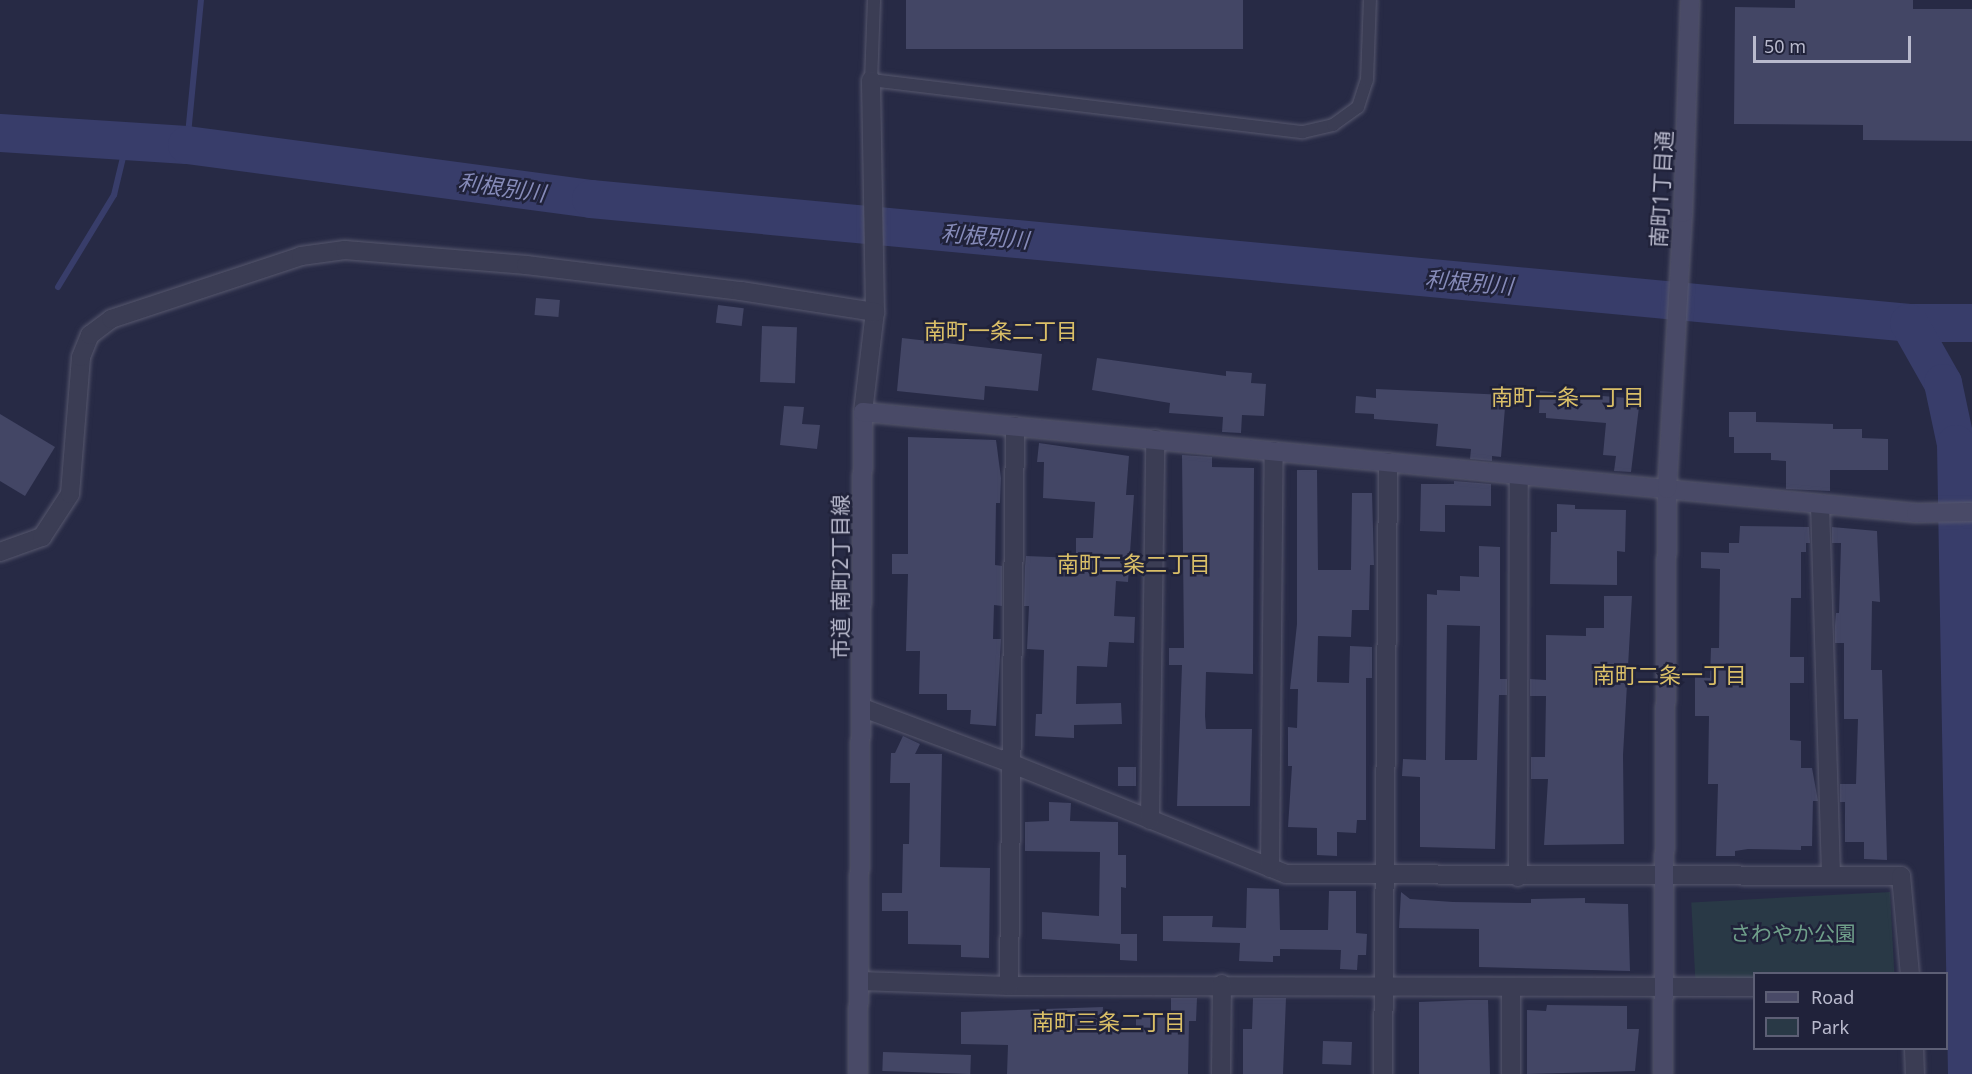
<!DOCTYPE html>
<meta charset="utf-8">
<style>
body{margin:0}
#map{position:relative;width:1972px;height:1074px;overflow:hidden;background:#272a45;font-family:"Noto Sans","Noto Sans JP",sans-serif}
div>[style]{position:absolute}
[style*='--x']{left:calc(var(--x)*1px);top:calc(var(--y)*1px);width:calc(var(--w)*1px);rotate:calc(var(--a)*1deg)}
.green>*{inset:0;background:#293946;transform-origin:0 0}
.stream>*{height:6px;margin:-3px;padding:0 3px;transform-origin:3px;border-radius:3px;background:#383d6a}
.river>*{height:38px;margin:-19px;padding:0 19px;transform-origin:19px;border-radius:19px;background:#383d6a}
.building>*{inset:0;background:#434665;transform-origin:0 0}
.roads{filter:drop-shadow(0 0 2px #57586e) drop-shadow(0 0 2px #57586e)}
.lane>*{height:12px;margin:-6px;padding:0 6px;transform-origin:6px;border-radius:6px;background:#3b3d54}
.street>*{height:18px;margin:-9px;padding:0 9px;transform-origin:9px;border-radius:9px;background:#3b3d54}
.secondary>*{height:18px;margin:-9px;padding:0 9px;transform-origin:9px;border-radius:9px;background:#494a67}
span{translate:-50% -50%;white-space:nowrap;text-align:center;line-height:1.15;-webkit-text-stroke:5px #20223a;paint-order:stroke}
.street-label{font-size:21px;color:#b9bacd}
.park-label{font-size:21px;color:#6f9f8a}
.water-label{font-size:22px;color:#868bb9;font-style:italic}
.neighbourhood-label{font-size:22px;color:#dabf67}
.legend{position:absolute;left:1753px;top:972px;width:195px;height:78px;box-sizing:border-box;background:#20223a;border:2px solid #5d5f75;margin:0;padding:8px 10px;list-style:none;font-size:18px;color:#b9bacd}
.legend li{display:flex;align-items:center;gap:12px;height:30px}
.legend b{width:30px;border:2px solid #5d5f75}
.scale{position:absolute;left:1753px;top:36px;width:158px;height:27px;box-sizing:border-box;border:3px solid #b9bacd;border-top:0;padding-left:8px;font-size:18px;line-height:21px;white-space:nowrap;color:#b9bacd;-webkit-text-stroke:4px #20223a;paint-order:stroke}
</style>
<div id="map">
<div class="green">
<i style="left:1890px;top:892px;width:81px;height:199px;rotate:87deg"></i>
</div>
<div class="stream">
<i style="--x:187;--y:145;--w:146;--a:-84.5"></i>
<i style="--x:58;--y:287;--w:108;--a:-58.7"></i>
<i style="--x:114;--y:195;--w:56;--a:-76.5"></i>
</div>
<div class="river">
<i style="--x:0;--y:133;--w:187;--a:3.7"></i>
<i style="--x:187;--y:145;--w:408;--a:7.6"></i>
<i style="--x:591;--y:199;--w:1324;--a:5.37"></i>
<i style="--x:1909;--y:323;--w:63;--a:0"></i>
<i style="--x:1909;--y:323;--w:69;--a:60.5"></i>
<i style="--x:1943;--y:383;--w:62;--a:78"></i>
<i style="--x:1956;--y:444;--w:630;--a:89"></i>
</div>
<div class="building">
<i style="left:906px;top:0;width:337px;height:49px"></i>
<i style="clip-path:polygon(1795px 0,1913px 0,1913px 9px,1972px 9px,1972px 141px,1863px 140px,1863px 125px,1734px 124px,1735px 7px,1795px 8px)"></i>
<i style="left:536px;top:298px;width:24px;height:17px;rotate:5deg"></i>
<i style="left:718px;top:305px;width:26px;height:18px;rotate:7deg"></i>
<i style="left:762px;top:326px;width:35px;height:56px;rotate:2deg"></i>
<i style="clip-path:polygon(902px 338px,1042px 354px,1038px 391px,985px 386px,984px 400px,897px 391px)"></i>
<i style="clip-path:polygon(1097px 358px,1226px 376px,1226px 371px,1252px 373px,1251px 383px,1266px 384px,1264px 416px,1242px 415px,1241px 433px,1222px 432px,1223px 417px,1169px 413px,1170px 403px,1092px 390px)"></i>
<i style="clip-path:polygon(1376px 389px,1506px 395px,1501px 457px,1492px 456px,1492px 461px,1470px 459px,1471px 449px,1436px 446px,1438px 424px,1374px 419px,1374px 414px,1355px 413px,1356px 396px,1376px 398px)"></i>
<i style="clip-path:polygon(1540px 391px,1640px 399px,1631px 472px,1614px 471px,1616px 456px,1603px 455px,1606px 423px,1546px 418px,1546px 413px,1539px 413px)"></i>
<i style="clip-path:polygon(784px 406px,804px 407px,802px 424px,820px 425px,817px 449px,780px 445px)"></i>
<i style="clip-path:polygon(1729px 412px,1756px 412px,1756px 422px,1833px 424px,1833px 429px,1862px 429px,1862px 438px,1888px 439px,1888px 470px,1830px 470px,1830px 491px,1786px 489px,1786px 461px,1771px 460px,1771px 453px,1734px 453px,1734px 437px,1729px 437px)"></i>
<i style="clip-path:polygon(0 414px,55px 447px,25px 496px,0 481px)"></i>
<i style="clip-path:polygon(908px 437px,996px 440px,1001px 478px,1000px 503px,996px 503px,995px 565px,1002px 566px,1002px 606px,994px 605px,993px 639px,1001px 639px,996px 726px,970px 724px,971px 710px,947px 710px,947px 694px,919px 694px,920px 651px,906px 651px,908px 574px,892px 574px,892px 554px,908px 554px)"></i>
<i style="clip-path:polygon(1039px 443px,1129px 456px,1126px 495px,1134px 495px,1128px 582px,1116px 581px,1114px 616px,1135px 617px,1134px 643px,1109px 642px,1107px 667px,1077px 666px,1076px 704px,1121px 703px,1122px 724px,1074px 725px,1074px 738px,1035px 736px,1036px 714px,1042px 714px,1044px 650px,1027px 649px,1029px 606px,1024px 606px,1025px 566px,1026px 556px,1076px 558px,1076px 538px,1093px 538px,1095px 502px,1043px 498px,1044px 462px,1037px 462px)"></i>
<i style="clip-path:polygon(1182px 455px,1212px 457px,1212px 467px,1254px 468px,1253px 674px,1206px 672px,1205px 716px,1206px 729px,1252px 729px,1250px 806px,1177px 806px,1182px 665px,1169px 665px,1169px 648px,1184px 648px)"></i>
<i style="clip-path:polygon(1297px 470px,1317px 470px,1318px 570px,1351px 570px,1352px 493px,1372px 493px,1374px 565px,1370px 565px,1369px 610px,1352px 610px,1351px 637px,1318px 636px,1317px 682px,1349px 683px,1350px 646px,1372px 647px,1372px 678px,1366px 678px,1366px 820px,1357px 820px,1356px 833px,1337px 832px,1337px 856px,1317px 855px,1317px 828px,1288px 827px,1292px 766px,1288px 766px,1288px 727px,1297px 728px,1298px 689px,1290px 689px,1297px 624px)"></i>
<i style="clip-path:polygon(1454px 481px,1491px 484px,1491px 506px,1445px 505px,1445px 532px,1420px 531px,1421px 484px,1454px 484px)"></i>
<i style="clip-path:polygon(1557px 504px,1575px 505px,1575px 509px,1626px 510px,1625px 552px,1617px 551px,1617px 585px,1550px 584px,1551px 532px,1557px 532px)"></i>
<i style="clip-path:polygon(1740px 526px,1809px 527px,1810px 543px,1806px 543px,1806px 552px,1801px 552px,1801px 598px,1791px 598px,1790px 657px,1804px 657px,1804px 683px,1790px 683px,1790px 740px,1801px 741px,1801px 768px,1812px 768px,1818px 801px,1813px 801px,1812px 846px,1801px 846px,1801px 850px,1748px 849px,1735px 851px,1735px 856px,1716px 856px,1718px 784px,1708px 784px,1709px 716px,1695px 716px,1695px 677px,1710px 678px,1711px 648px,1719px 648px,1720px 569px,1701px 568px,1701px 552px,1729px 553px,1729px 543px,1739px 543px)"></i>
<i style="clip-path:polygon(1832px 527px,1877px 531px,1880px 602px,1872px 601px,1871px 670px,1882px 670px,1887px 860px,1864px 859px,1864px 842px,1845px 842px,1845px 802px,1840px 802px,1840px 784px,1856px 784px,1858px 719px,1844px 719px,1844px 643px,1835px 643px,1835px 625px,1836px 613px,1839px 613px,1841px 543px,1832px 543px)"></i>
<i style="clip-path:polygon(evenodd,1479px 546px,1500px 547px,1500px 679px,1507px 679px,1507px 695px,1499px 695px,1495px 849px,1420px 847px,1420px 777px,1402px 776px,1403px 759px,1426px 760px,1427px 594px,1437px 595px,1437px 590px,1460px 591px,1460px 576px,1479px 577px,1479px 546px,1447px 625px,1480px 626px,1477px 760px,1445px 760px,1447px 625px)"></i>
<i style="clip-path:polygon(1604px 596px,1632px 596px,1623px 755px,1624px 844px,1544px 845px,1548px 779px,1531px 779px,1531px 757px,1545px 757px,1546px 696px,1530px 696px,1530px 679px,1546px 680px,1546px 635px,1586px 636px,1586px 628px,1604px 628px)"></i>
<i style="clip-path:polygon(903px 736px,920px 744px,915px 754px,942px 754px,940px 867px,990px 868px,989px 958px,961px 957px,961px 945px,908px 944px,908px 911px,882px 911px,882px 893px,902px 893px,903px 844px,909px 844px,910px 783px,890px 783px,891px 753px,895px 753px)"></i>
<i style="left:1118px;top:767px;width:18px;height:19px"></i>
<i style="clip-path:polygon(1049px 802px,1071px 803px,1070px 821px,1118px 822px,1118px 855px,1126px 855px,1126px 888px,1121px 887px,1121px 934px,1137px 934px,1137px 961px,1120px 960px,1120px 944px,1042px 939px,1042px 912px,1099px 916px,1100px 852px,1025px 851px,1025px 822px,1049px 821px)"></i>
<i style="clip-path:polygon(1247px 888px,1279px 889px,1280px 930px,1328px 930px,1329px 891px,1356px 891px,1356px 933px,1367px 934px,1366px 955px,1358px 955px,1357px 970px,1340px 969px,1341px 950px,1280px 949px,1280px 956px,1273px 956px,1273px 962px,1239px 961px,1240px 943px,1163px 941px,1163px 916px,1213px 916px,1212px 927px,1246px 928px)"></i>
<i style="clip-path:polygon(1401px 892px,1410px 899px,1453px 902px,1531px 903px,1531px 899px,1585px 898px,1585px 903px,1628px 904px,1630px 971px,1479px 967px,1479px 929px,1399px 928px)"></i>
<i style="clip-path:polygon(1171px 998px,1197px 998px,1196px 1021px,1189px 1021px,1188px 1074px,1007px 1074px,1008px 1045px,961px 1044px,961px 1012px,1103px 1007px,1102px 1025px,1136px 1026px,1136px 1013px,1171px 1014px)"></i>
<i style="clip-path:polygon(1253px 998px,1286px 998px,1283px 1074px,1243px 1074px,1243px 1029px,1252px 1029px)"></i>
<i style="clip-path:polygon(1469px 1000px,1488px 1000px,1490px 1074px,1419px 1074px,1419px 1002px)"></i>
<i style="clip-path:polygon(1547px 1005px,1627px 1006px,1627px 1029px,1639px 1029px,1635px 1071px,1527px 1074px,1527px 1010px,1546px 1011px)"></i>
<i style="left:1323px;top:1041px;width:29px;height:23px;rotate:2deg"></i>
<i style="left:883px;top:1052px;width:88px;height:19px;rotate:2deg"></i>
</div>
<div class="roads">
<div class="lane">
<i style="--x:874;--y:0;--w:80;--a:92.1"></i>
<i style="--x:871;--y:80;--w:435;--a:6.9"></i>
<i style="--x:1303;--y:132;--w:31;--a:-13"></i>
<i style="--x:1333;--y:125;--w:31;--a:-36"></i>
<i style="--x:1358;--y:107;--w:28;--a:-72"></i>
<i style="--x:1367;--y:80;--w:80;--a:-87.9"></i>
</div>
<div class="street">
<i style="--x:863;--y:412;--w:101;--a:-83.2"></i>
<i style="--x:875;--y:312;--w:232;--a:-91"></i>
<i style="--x:1820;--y:504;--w:370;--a:88.3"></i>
<i style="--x:0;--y:552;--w:45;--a:-19.7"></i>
<i style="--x:42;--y:537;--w:51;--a:-56.9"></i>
<i style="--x:70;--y:494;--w:137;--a:-85.4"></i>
<i style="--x:81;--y:357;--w:24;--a:-68"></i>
<i style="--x:90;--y:335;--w:26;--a:-37"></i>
<i style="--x:111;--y:319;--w:200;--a:-18.3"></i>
<i style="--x:301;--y:256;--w:44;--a:-7.8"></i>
<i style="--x:345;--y:250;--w:182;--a:4.7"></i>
<i style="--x:526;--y:265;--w:217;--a:6.9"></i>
<i style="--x:741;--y:291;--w:136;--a:8.9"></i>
<i style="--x:863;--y:708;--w:157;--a:20.5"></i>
<i style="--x:1010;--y:763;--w:297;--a:21.9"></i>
<i style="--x:1286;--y:874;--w:615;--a:0.19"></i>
<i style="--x:1901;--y:876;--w:98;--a:84.8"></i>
<i style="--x:1150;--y:820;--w:381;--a:-89.2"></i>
<i style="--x:1270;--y:868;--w:417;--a:-89.5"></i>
<i style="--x:1518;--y:877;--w:402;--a:-89.9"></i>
<i style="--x:859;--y:981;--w:150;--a:1.9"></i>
<i style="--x:1009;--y:986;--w:745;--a:0.08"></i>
<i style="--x:1009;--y:986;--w:560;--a:-89.39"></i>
<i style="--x:1914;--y:1048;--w:26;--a:88"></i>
<i style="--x:1221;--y:1074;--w:90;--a:-89.4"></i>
<i style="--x:1383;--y:1074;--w:612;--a:-89.53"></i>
<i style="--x:1511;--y:1074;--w:86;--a:-90"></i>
</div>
<div class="secondary">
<i style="--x:858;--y:1074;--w:662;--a:-89.57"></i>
<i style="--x:863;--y:412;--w:1058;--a:5.48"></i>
<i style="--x:1916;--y:513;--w:56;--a:-1"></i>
<i style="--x:1663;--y:1074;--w:585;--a:-89.61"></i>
<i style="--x:1667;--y:489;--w:276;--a:-86.7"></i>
<i style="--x:1683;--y:213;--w:213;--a:-88.1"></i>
</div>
</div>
<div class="street-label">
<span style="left:1661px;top:189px;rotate:-87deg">南町1丁目通</span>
<span style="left:840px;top:577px;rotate:-90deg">市道 南町2丁目線</span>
</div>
<div class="park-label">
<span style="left:1793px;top:933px">さわやか公園</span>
</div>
<div class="water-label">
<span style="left:502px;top:187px;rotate:8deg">利根別川</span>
<span style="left:985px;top:236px;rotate:5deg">利根別川</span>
<span style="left:1469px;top:282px;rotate:5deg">利根別川</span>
</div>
<div class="neighbourhood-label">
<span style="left:1001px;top:331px">南町一条二丁目</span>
<span style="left:1568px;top:397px">南町一条一丁目</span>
<span style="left:1134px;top:564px">南町二条二丁目</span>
<span style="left:1670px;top:675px">南町二条一丁目</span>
<span style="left:1109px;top:1022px">南町三条二丁目</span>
</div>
<ul class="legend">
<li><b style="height:8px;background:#494a67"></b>Road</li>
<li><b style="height:16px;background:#293946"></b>Park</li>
</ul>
<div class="scale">50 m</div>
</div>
